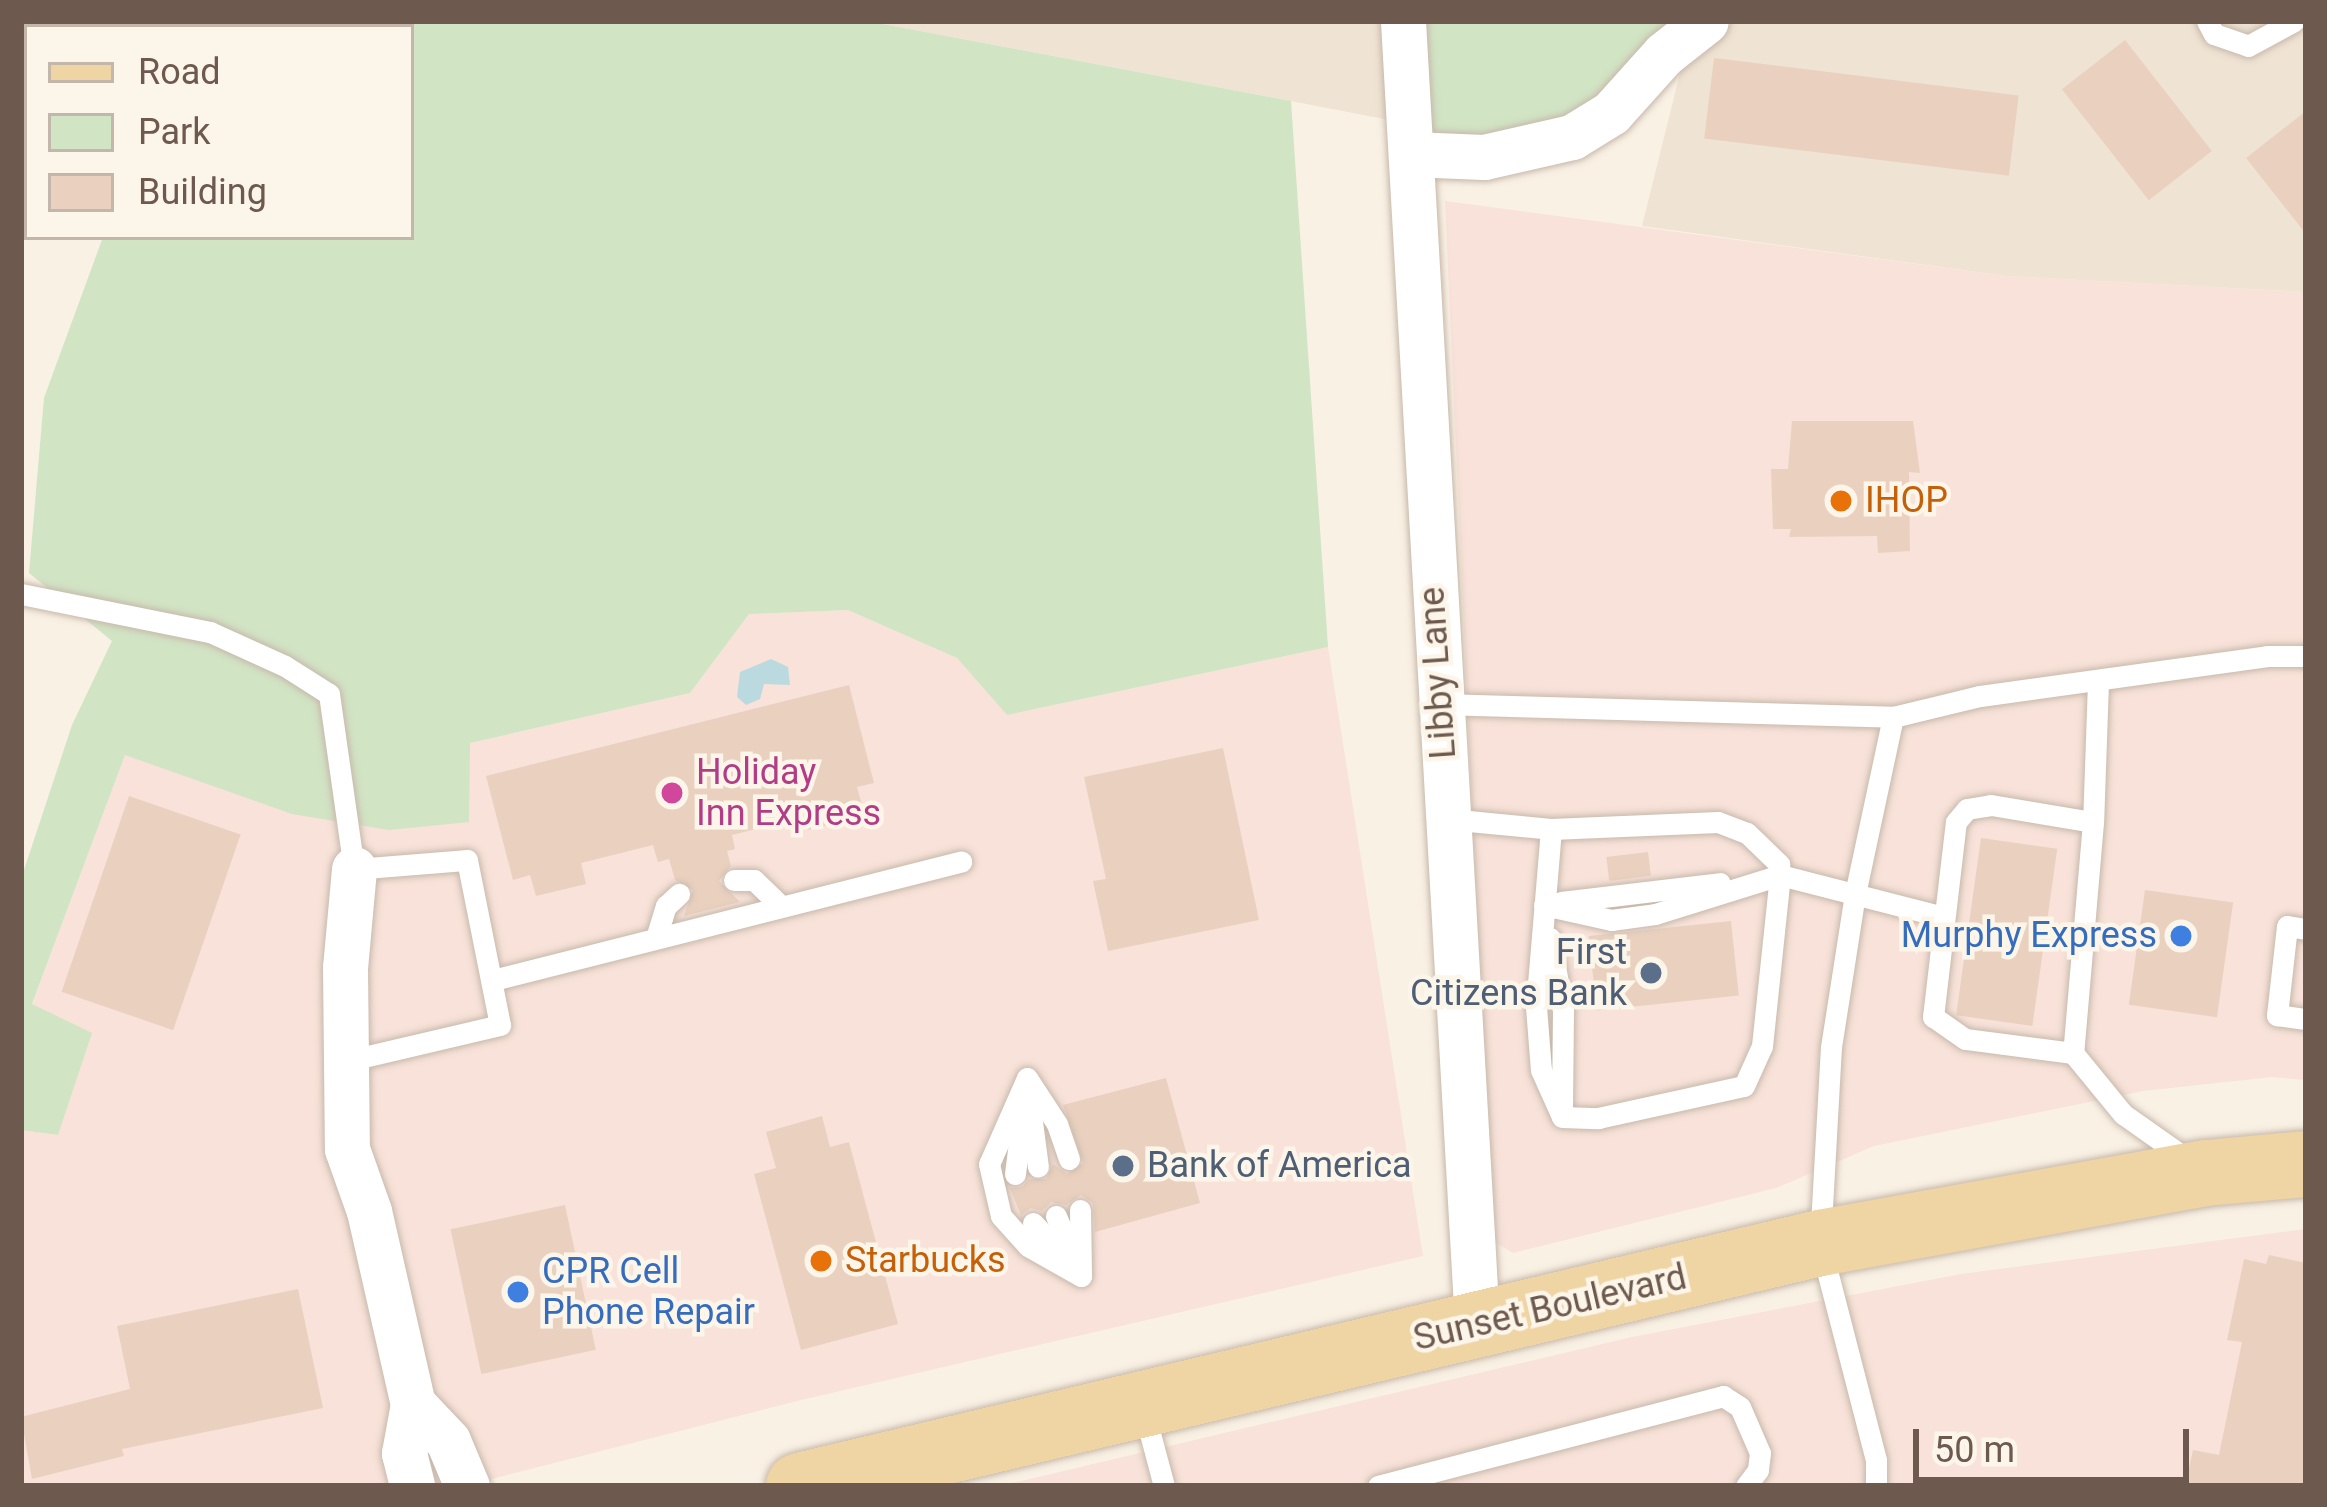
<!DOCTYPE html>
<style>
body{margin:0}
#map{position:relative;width:2327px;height:1507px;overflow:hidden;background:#f9f1e4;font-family:Roboto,sans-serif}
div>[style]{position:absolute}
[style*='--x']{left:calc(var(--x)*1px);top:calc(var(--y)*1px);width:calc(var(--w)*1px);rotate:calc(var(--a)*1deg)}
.residential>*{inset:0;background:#efe3d3}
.commercial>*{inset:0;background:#f8e2d9}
.green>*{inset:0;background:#d1e4c4}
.water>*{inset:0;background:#bbdadf}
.building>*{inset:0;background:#ead1bf;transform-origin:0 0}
.roads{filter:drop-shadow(0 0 3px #c8b9ac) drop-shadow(0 0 3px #c8b9ac)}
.lane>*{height:21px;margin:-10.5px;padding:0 10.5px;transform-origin:10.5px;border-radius:10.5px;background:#fff}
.street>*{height:45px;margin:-22.5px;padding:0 22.5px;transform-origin:22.5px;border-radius:22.5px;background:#fff}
.primary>*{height:66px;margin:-33px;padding:0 33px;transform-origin:33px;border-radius:33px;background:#efd4a4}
.dots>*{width:33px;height:33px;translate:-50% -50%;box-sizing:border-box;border:6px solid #fcf5e9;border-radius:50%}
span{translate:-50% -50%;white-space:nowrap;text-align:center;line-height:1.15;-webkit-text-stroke:9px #fcf5e9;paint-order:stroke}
.food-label{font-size:36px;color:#c56008}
.left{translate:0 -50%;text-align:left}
.street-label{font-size:36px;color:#6d594d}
.hotel-label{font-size:36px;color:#b23c85}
.shop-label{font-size:36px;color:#366cbe}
.right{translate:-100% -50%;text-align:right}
.service-label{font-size:36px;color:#4e5e75}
.frame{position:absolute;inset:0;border:24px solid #6d594d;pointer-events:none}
.legend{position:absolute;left:24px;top:24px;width:390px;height:216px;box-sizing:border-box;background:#fcf5e9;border:3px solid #c3b7ab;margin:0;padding:15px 21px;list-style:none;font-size:36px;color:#6d594d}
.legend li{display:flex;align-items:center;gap:24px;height:60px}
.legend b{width:60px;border:3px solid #c3b7ab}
.scale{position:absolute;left:1913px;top:1429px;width:276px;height:54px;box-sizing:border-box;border:6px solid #6d594d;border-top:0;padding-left:15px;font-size:36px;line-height:42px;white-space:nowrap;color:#6d594d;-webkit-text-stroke:9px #fcf5e9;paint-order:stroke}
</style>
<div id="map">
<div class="residential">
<i style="clip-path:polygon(867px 21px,1403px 21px,1410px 124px,1291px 101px)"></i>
<i style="clip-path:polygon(1693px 21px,2306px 21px,2306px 292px,2006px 276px,1642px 226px)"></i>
</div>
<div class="commercial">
<i style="clip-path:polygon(1445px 201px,2006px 276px,2306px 292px,2306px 1080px,2272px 1077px,2143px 1091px,1874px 1146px,1776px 1188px,1513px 1253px,1491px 1240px)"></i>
<i style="clip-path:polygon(848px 610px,957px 658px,1007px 715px,1328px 647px,1423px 1256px,801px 1400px,464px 1486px,21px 1486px,21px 1130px,58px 1135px,32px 1005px,125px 755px,470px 743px,690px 693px,749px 614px)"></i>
<i style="clip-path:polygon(2306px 1229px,2306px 1486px,1000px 1486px,1632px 1337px,1961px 1274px)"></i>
</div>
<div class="green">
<i style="clip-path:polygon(262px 21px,867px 21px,1291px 101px,1328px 647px,1007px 715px,957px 658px,848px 610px,749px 614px,690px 693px,470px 743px,469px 822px,389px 830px,292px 814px,125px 755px,32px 1004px,92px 1033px,58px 1135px,21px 1130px,21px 879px,72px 725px,112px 641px,29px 573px,44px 398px,103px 237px,411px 237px,411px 27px,206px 27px)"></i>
<i style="clip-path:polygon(1403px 21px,1693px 21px,1611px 113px,1411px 154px)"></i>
</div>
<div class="water">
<i style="clip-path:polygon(771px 659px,788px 667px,790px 685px,764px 684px,760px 699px,746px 705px,737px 697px,740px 672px)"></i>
</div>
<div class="building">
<i style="left:2125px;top:40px;width:141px;height:80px;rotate:52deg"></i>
<i style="left:1714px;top:58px;width:307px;height:81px;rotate:7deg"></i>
<i style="clip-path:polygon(2306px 111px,2306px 234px,2246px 158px)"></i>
<i style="clip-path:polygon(1792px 421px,1913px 421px,1920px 473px,1909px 472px,1910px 551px,1878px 553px,1877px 536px,1789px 537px,1791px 529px,1773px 529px,1771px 469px,1788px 469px)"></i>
<i style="clip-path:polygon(849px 685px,874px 783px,857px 787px,865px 816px,808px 830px,805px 817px,732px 835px,735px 849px,727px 851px,731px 866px,719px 881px,740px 902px,684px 916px,693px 890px,675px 880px,669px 859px,658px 862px,653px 845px,581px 863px,586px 884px,536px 896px,530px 875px,513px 880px,486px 776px)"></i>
<i style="clip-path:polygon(1223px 748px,1259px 920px,1108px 951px,1093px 881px,1106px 879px,1084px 777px)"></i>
<i style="left:129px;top:796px;width:118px;height:207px;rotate:19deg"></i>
<i style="left:1981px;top:838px;width:77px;height:179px;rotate:8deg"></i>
<i style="left:1648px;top:852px;width:24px;height:42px;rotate:83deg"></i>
<i style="left:2145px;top:890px;width:89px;height:116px;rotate:8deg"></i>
<i style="left:1731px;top:921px;width:75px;height:143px;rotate:84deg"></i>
<i style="clip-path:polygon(1166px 1078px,1200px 1203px,1095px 1232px,1093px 1203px,1081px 1195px,1066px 1205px,1051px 1202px,1042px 1211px,1031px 1208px,1021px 1215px,1010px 1188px,1022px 1187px,1029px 1179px,1046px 1179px,1053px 1164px,1067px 1174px,1083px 1163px,1063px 1105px)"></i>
<i style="clip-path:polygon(822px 1116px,830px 1147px,849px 1142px,898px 1324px,801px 1350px,754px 1174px,776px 1168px,766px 1132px)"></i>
<i style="left:565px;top:1205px;width:148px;height:117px;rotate:78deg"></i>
<i style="clip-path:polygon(2269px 1255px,2306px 1263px,2306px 1486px,2185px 1486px,2193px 1450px,2219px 1455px,2242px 1342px,2227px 1340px,2244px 1259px,2266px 1264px)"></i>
<i style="clip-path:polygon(298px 1289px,323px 1408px,122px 1449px,124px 1456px,32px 1479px,21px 1417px,130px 1389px,117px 1326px)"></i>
</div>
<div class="roads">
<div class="lane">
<i style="--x:2207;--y:21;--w:15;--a:62"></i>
<i style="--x:2214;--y:34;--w:36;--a:19"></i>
<i style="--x:2248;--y:46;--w:52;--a:-28.5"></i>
<i style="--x:21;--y:594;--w:193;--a:11.4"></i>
<i style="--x:210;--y:632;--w:82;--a:24.4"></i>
<i style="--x:285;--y:666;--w:52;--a:32.5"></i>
<i style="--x:329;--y:694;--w:177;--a:81.9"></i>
<i style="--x:354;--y:869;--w:113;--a:-4.6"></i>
<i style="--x:467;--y:860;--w:168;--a:78.7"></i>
<i style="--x:500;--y:1025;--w:158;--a:166.8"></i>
<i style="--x:2098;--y:682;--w:140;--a:92"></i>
<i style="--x:2093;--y:822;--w:232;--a:94.9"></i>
<i style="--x:2073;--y:1053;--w:79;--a:50.7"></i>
<i style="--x:2123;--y:1114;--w:83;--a:35.2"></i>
<i style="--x:1440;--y:704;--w:453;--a:1.6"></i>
<i style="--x:1893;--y:717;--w:89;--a:-13.6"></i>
<i style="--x:1980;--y:696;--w:290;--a:-7.9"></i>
<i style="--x:2267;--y:656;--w:39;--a:0"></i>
<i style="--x:1448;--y:819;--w:103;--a:5.5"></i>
<i style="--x:1551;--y:829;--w:179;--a:94.8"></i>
<i style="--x:1536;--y:1007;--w:63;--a:85.5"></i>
<i style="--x:1541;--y:1070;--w:51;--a:65.9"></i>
<i style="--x:1551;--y:829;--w:167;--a:-2.4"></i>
<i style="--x:1718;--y:822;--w:31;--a:21"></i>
<i style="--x:1747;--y:833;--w:45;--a:44.1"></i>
<i style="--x:1779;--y:864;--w:11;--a:85"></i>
<i style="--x:734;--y:880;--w:20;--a:0"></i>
<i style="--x:754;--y:880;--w:37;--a:44"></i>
<i style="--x:1561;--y:902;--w:160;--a:-6.8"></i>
<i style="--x:1544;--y:905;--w:69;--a:12.6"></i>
<i style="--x:1611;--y:920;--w:44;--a:-7.8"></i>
<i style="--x:1655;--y:914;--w:131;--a:-17.3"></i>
<i style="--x:2306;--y:929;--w:19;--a:-171"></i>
<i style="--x:2287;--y:926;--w:90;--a:96.4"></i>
<i style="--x:2277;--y:1015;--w:29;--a:8"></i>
<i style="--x:656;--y:938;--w:34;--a:-73"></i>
<i style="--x:666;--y:906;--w:18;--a:-43"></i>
<i style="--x:1550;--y:938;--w:74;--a:79.9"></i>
<i style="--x:1563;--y:1011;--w:99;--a:90.6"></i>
<i style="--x:493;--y:980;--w:483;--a:-14.2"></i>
<i style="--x:2073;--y:1053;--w:109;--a:-172.6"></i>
<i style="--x:1965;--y:1039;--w:39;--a:-145"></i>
<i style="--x:1933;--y:1017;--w:196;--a:-83.3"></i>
<i style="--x:1956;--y:822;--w:17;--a:-50"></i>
<i style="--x:1967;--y:809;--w:24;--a:-9"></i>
<i style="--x:1991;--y:805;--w:103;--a:9.5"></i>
<i style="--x:1027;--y:1078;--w:94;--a:113.8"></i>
<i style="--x:989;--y:1164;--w:53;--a:77"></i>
<i style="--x:1001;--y:1216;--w:40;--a:48"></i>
<i style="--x:1028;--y:1246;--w:61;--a:29.5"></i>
<i style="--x:1027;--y:1078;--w:55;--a:56.9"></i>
<i style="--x:1057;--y:1124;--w:37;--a:71"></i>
<i style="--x:1031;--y:1114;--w:53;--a:82.5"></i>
<i style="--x:1562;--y:1117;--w:36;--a:2"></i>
<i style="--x:1598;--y:1118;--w:149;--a:-12.4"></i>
<i style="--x:1744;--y:1086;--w:44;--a:-65.8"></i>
<i style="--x:1762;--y:1046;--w:172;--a:-84"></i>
<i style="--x:1780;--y:875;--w:168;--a:14.4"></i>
<i style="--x:1015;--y:1174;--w:73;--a:-82.9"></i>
<i style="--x:1080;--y:1210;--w:66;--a:89.1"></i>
<i style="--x:1056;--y:1216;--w:47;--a:67.3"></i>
<i style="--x:1033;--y:1223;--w:53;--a:47.3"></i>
<i style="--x:1144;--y:1411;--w:78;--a:75.1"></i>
<i style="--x:1378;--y:1486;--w:357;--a:-14.6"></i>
<i style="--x:1723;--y:1396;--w:20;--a:33"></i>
<i style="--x:1740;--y:1407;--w:50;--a:66.5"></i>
<i style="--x:1760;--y:1453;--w:17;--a:97"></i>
<i style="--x:1758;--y:1470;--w:20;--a:127"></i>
<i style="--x:1876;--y:1486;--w:26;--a:-90"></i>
<i style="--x:1876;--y:1460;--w:224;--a:-104.5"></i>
<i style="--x:1820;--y:1243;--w:196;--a:-86.8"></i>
<i style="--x:1831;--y:1047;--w:155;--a:-81.1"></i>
<i style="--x:1855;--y:894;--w:181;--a:-77.9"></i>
</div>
<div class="street">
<i style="--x:1403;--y:21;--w:1307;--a:86.75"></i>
<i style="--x:1411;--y:154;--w:73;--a:2.4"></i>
<i style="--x:1484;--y:157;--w:90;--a:-12.8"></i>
<i style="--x:1572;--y:137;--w:46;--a:-31.6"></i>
<i style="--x:1611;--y:113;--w:79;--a:-48.1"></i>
<i style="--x:1664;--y:54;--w:53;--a:-38.2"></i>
<i style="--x:354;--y:869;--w:98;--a:95.2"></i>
<i style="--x:345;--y:967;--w:182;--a:89.4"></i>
<i style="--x:347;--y:1149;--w:66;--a:70.5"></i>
<i style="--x:369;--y:1211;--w:198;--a:77.2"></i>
<i style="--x:413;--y:1404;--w:50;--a:100.4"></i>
<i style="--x:404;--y:1453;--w:34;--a:76"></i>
<i style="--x:413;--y:1404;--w:51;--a:46.6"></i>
<i style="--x:448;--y:1441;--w:49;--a:67.1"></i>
</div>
<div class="primary">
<i style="--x:799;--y:1486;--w:1050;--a:-13.39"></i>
<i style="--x:1820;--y:1243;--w:392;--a:-10.3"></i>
<i style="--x:2206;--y:1173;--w:100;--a:-5.1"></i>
</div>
</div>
<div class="dots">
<i style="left:1841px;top:501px;background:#e8710a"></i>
<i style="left:672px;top:793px;background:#d1479c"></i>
<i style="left:2181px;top:936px;background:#3f7fe0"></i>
<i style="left:1651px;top:973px;background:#5c6f8a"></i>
<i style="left:1123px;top:1166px;background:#5c6f8a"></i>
<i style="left:821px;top:1261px;background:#e8710a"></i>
<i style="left:518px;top:1292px;background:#3f7fe0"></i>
</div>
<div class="food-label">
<span class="left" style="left:1865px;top:501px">IHOP</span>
<span class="left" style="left:845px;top:1261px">Starbucks</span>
</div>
<div class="street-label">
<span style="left:1438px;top:673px;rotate:-94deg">Libby Lane</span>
<span style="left:1550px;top:1308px;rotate:-13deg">Sunset Boulevard</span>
</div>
<div class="hotel-label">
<span class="left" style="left:696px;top:793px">Holiday<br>Inn Express</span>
</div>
<div class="shop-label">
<span class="right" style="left:2157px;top:936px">Murphy Express</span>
<span class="left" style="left:542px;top:1292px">CPR Cell<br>Phone Repair</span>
</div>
<div class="service-label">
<span class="right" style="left:1627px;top:973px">First<br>Citizens Bank</span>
<span class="left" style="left:1147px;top:1166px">Bank of America</span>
</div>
<div class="frame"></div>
<ul class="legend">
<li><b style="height:15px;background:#efd4a4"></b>Road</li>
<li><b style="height:33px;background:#d1e4c4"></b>Park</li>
<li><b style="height:33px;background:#ead1bf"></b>Building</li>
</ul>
<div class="scale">50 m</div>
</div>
